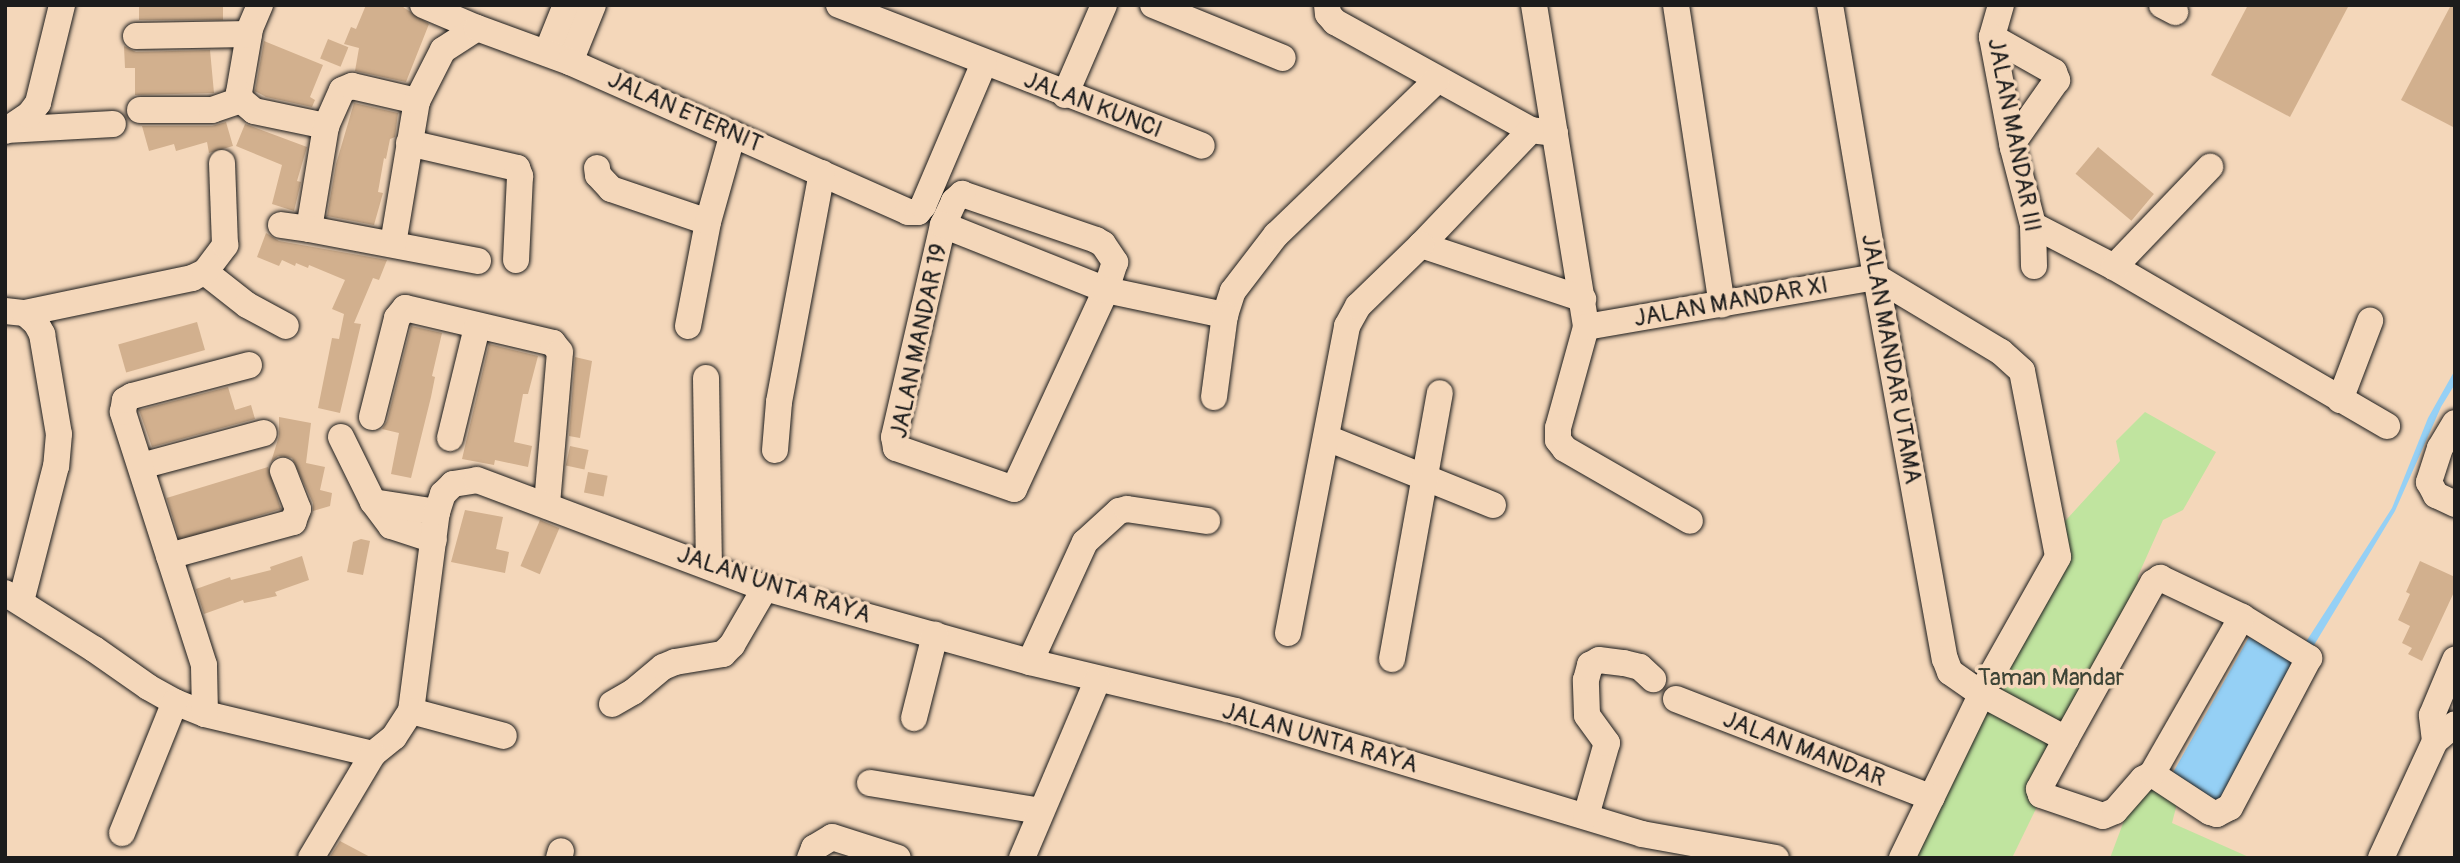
<!DOCTYPE html>
<style>
body{margin:0}
#map{position:relative;width:2460px;height:863px;overflow:hidden;background:#f4d7ba;font-family:Pangolin,sans-serif}
div>[style]{position:absolute}
[style*='--x']{left:calc(var(--x)*1px);top:calc(var(--y)*1px);width:calc(var(--w)*1px);rotate:calc(var(--a)*1deg)}
.green>*{inset:0;background:#c0e49f}
.water>*{inset:0;background:#95d0f5}
.building>*{inset:0;background:#d2b08e;transform-origin:0 0}
.roads{filter:drop-shadow(0 0 2px #1c1c1c) drop-shadow(0 0 2px #1c1c1c)}
.minor>*{height:26px;margin:-13px;padding:0 13px;transform-origin:13px;border-radius:13px;background:#f4d7ba}
span{translate:-50% -50%;white-space:nowrap;text-align:center;line-height:1.15;-webkit-text-stroke:7px #f4d7ba;paint-order:stroke}
.street-label{font-size:24px;color:#1c1c1c}
.park-label{font-size:24px;color:#3d4436}
.frame{position:absolute;inset:0;border:7px solid #1c1c1c;pointer-events:none}
</style>
<div id="map">
<div class="green">
<i style="clip-path:polygon(2145px 412px,2216px 452px,2183px 510px,2163px 520px,2138px 576px,2142px 607px,2068px 744px,1987px 698px,2056px 531px,2120px 461px,2116px 441px)"></i>
<i style="clip-path:polygon(1987px 700px,2066px 747px,2012px 858px,1906px 858px)"></i>
<i style="clip-path:polygon(2146px 788px,2178px 800px,2172px 823px,2251px 858px,2110px 858px,2128px 810px)"></i>
</div>
<div class="water">
<i style="clip-path:polygon(2455px 370px,2455px 384px,2441px 407px,2395px 511px,2215px 809px,2170px 778px,2249px 637px,2293px 662px,2392px 508px,2428px 418px)"></i>
</div>
<div class="building">
<i style="left:139px;top:5px;width:84px;height:15px"></i>
<i style="clip-path:polygon(366px 5px,400px 5px,429px 24px,406px 82px,355px 71px,359px 48px,344px 44px,351px 27px,356px 29px)"></i>
<i style="clip-path:polygon(2248px 5px,2349px 5px,2290px 117px,2211px 75px)"></i>
<i style="clip-path:polygon(2451px 5px,2455px 5px,2455px 128px,2401px 100px)"></i>
<i style="left:328px;top:39px;width:22px;height:21px;rotate:22deg"></i>
<i style="clip-path:polygon(264px 41px,323px 65px,310px 97px,315px 100px,312px 107px,266px 97px,255px 91px)"></i>
<i style="clip-path:polygon(124px 46px,136px 52px,210px 50px,214px 93px,135px 95px,135px 68px,125px 68px)"></i>
<i style="clip-path:polygon(354px 103px,398px 113px,395px 137px,390px 139px,386px 159px,384px 158px,378px 192px,383px 193px,374px 225px,327px 216px,336px 164px)"></i>
<i style="clip-path:polygon(226px 122px,233px 146px,209px 153px,207px 142px,176px 151px,174px 144px,149px 151px,142px 126px,212px 126px)"></i>
<i style="clip-path:polygon(245px 124px,307px 147px,297px 181px,301px 182px,294px 211px,272px 204px,282px 165px,236px 146px)"></i>
<i style="left:2098px;top:147px;width:73px;height:35px;rotate:40deg"></i>
<i style="clip-path:polygon(266px 233px,279px 241px,387px 260px,379px 280px,373px 278px,354px 323px,361px 324px,340px 413px,318px 408px,332px 338px,339px 339px,344px 314px,332px 309px,345px 280px,309px 265px,308px 268px,296px 263px,295px 266px,282px 260px,279px 266px,257px 257px)"></i>
<i style="left:197px;top:322px;width:29px;height:82px;rotate:74deg"></i>
<i style="clip-path:polygon(411px 326px,442px 333px,432px 376px,435px 377px,431px 397px,411px 478px,391px 474px,399px 433px,382px 429px,387px 421px)"></i>
<i style="clip-path:polygon(489px 344px,538px 356px,528px 394px,523px 394px,514px 442px,532px 446px,528px 467px,495px 460px,494px 465px,462px 459px)"></i>
<i style="clip-path:polygon(575px 357px,592px 361px,580px 438px,569px 436px)"></i>
<i style="clip-path:polygon(228px 387px,235px 410px,251px 405px,255px 419px,152px 447px,139px 410px)"></i>
<i style="clip-path:polygon(279px 417px,311px 423px,306px 463px,325px 467px,320px 490px,332px 493px,330px 506px,313px 511px,313px 503px,292px 458px,278px 456px,271px 462px,279px 436px)"></i>
<i style="left:570px;top:446px;width:19px;height:20px;rotate:12deg"></i>
<i style="left:268px;top:467px;width:44px;height:106px;rotate:73deg"></i>
<i style="left:588px;top:472px;width:20px;height:21px;rotate:11deg"></i>
<i style="clip-path:polygon(465px 510px,503px 517px,496px 549px,509px 552px,505px 573px,451px 562px)"></i>
<i style="left:540px;top:520px;width:21px;height:50px;rotate:23deg"></i>
<i style="clip-path:polygon(361px 539px,370px 541px,363px 575px,347px 572px,353px 542px)"></i>
<i style="clip-path:polygon(302px 556px,309px 580px,275px 592px,277px 596px,244px 603px,243px 600px,204px 614px,196px 589px,230px 577px,231px 580px,271px 570px,270px 567px)"></i>
<i style="clip-path:polygon(2420px 561px,2455px 577px,2455px 590px,2422px 661px,2408px 654px,2412px 648px,2402px 643px,2410px 626px,2398px 620px,2410px 594px,2406px 592px)"></i>
<i style="clip-path:polygon(340px 841px,372px 858px,329px 858px)"></i>
</div>
<div class="roads">
<div class="minor">
<i style="--x:260;--y:5;--w:26;--a:113"></i>
<i style="--x:250;--y:29;--w:65;--a:99.8"></i>
<i style="--x:239;--y:93;--w:7;--a:74"></i>
<i style="--x:241;--y:100;--w:17;--a:40"></i>
<i style="--x:254;--y:111;--w:74;--a:11.8"></i>
<i style="--x:423;--y:5;--w:59;--a:23.1"></i>
<i style="--x:839;--y:5;--w:389;--a:21.2"></i>
<i style="--x:1153;--y:5;--w:140;--a:22.2"></i>
<i style="--x:1327;--y:5;--w:9;--a:84"></i>
<i style="--x:1328;--y:14;--w:11;--a:49"></i>
<i style="--x:1335;--y:22;--w:224;--a:28.9"></i>
<i style="--x:1534;--y:5;--w:326;--a:80.8"></i>
<i style="--x:1586;--y:327;--w:105;--a:105.5"></i>
<i style="--x:1558;--y:428;--w:12;--a:90"></i>
<i style="--x:1558;--y:440;--w:11;--a:52"></i>
<i style="--x:1565;--y:449;--w:144;--a:29.9"></i>
<i style="--x:1676;--y:5;--w:303;--a:81.3"></i>
<i style="--x:1830;--y:5;--w:276;--a:80.4"></i>
<i style="--x:1876;--y:277;--w:388;--a:79.8"></i>
<i style="--x:1945;--y:659;--w:14;--a:69"></i>
<i style="--x:1950;--y:672;--w:39;--a:35"></i>
<i style="--x:1982;--y:694;--w:95;--a:28.2"></i>
<i style="--x:2066;--y:739;--w:179;--a:-60.9"></i>
<i style="--x:2153;--y:583;--w:9;--a:-36"></i>
<i style="--x:2160;--y:578;--w:91;--a:25.4"></i>
<i style="--x:2242;--y:617;--w:79;--a:31.5"></i>
<i style="--x:2309;--y:658;--w:169;--a:117.9"></i>
<i style="--x:2230;--y:807;--w:15;--a:152"></i>
<i style="--x:2217;--y:814;--w:7;--a:-164"></i>
<i style="--x:2210;--y:812;--w:69;--a:-146.8"></i>
<i style="--x:2001;--y:5;--w:33;--a:106"></i>
<i style="--x:1992;--y:37;--w:113;--a:79.3"></i>
<i style="--x:2013;--y:148;--w:80;--a:75.4"></i>
<i style="--x:2033;--y:225;--w:41;--a:88.6"></i>
<i style="--x:2162;--y:5;--w:15;--a:28"></i>
<i style="--x:136;--y:36;--w:113;--a:-1"></i>
<i style="--x:1992;--y:37;--w:71;--a:29.4"></i>
<i style="--x:2054;--y:72;--w:9;--a:69"></i>
<i style="--x:2057;--y:80;--w:78;--a:125.1"></i>
<i style="--x:547;--y:52;--w:51;--a:-68"></i>
<i style="--x:570;--y:62;--w:61;--a:-68"></i>
<i style="--x:1065;--y:95;--w:98;--a:-66.6"></i>
<i style="--x:140;--y:110;--w:72;--a:0"></i>
<i style="--x:212;--y:110;--w:31;--a:-19"></i>
<i style="--x:6;--y:130;--w:107;--a:-3.2"></i>
<i style="--x:5;--y:131;--w:29;--a:-34"></i>
<i style="--x:29;--y:115;--w:15;--a:-53"></i>
<i style="--x:38;--y:103;--w:101;--a:-76.2"></i>
<i style="--x:1555;--y:133;--w:24;--a:-173"></i>
<i style="--x:1531;--y:130;--w:159;--a:133.7"></i>
<i style="--x:1421;--y:245;--w:171;--a:18.4"></i>
<i style="--x:409;--y:143;--w:111;--a:13"></i>
<i style="--x:517;--y:168;--w:9;--a:69"></i>
<i style="--x:520;--y:176;--w:84;--a:92.7"></i>
<i style="--x:597;--y:168;--w:7;--a:82"></i>
<i style="--x:598;--y:175;--w:19;--a:47"></i>
<i style="--x:611;--y:189;--w:102;--a:18.8"></i>
<i style="--x:962;--y:194;--w:142;--a:18.9"></i>
<i style="--x:1096;--y:240;--w:8;--a:30"></i>
<i style="--x:1103;--y:244;--w:22;--a:56"></i>
<i style="--x:1115;--y:262;--w:29;--a:108"></i>
<i style="--x:1106;--y:290;--w:219;--a:114.8"></i>
<i style="--x:1014;--y:489;--w:125;--a:-160.8"></i>
<i style="--x:896;--y:448;--w:11;--a:-100"></i>
<i style="--x:894;--y:437;--w:218;--a:-77"></i>
<i style="--x:943;--y:225;--w:26;--a:-65"></i>
<i style="--x:954;--y:201;--w:11;--a:-41"></i>
<i style="--x:281;--y:225;--w:28;--a:8"></i>
<i style="--x:309;--y:229;--w:104;--a:-80.6"></i>
<i style="--x:326;--y:126;--w:39;--a:-66"></i>
<i style="--x:342;--y:90;--w:11;--a:-22"></i>
<i style="--x:352;--y:86;--w:67;--a:13"></i>
<i style="--x:943;--y:225;--w:175;--a:21.7"></i>
<i style="--x:1106;--y:290;--w:122;--a:11.9"></i>
<i style="--x:1225;--y:315;--w:25;--a:-72"></i>
<i style="--x:1233;--y:291;--w:71;--a:-52.5"></i>
<i style="--x:1276;--y:235;--w:223;--a:-43.9"></i>
<i style="--x:2033;--y:225;--w:91;--a:27.4"></i>
<i style="--x:2114;--y:267;--w:316;--a:30.2"></i>
<i style="--x:309;--y:229;--w:172;--a:10.7"></i>
<i style="--x:393;--y:244;--w:145;--a:-80.5"></i>
<i style="--x:417;--y:101;--w:57;--a:-63"></i>
<i style="--x:443;--y:50;--w:40;--a:-32.9"></i>
<i style="--x:477;--y:28;--w:99;--a:20.1"></i>
<i style="--x:570;--y:62;--w:370;--a:23.9"></i>
<i style="--x:908;--y:212;--w:10;--a:0"></i>
<i style="--x:918;--y:212;--w:8;--a:-50"></i>
<i style="--x:923;--y:206;--w:155;--a:-66.9"></i>
<i style="--x:2114;--y:267;--w:139;--a:-46.2"></i>
<i style="--x:205;--y:272;--w:53;--a:38.2"></i>
<i style="--x:247;--y:305;--w:44;--a:28.3"></i>
<i style="--x:5;--y:311;--w:20;--a:6"></i>
<i style="--x:25;--y:313;--w:15;--a:42"></i>
<i style="--x:36;--y:323;--w:13;--a:61"></i>
<i style="--x:42;--y:334;--w:101;--a:80.4"></i>
<i style="--x:59;--y:434;--w:32;--a:95"></i>
<i style="--x:56;--y:466;--w:139;--a:104.5"></i>
<i style="--x:25;--y:313;--w:171;--a:-11.8"></i>
<i style="--x:192;--y:278;--w:14;--a:-25"></i>
<i style="--x:205;--y:272;--w:34;--a:-53"></i>
<i style="--x:225;--y:245;--w:82;--a:-92.1"></i>
<i style="--x:688;--y:326;--w:106;--a:-79.1"></i>
<i style="--x:708;--y:222;--w:92;--a:-74.3"></i>
<i style="--x:1586;--y:327;--w:294;--a:-9.8"></i>
<i style="--x:1876;--y:277;--w:146;--a:31"></i>
<i style="--x:2001;--y:352;--w:28;--a:42"></i>
<i style="--x:2022;--y:371;--w:189;--a:79"></i>
<i style="--x:2058;--y:557;--w:142;--a:119.4"></i>
<i style="--x:1988;--y:681;--w:197;--a:115.9"></i>
<i style="--x:706;--y:378;--w:188;--a:89.1"></i>
<i style="--x:1214;--y:397;--w:83;--a:-82.4"></i>
<i style="--x:2340;--y:400;--w:85;--a:-69.2"></i>
<i style="--x:372;--y:417;--w:102;--a:-75.8"></i>
<i style="--x:397;--y:318;--w:13;--a:-51"></i>
<i style="--x:405;--y:308;--w:152;--a:13.3"></i>
<i style="--x:553;--y:343;--w:11;--a:52"></i>
<i style="--x:560;--y:352;--w:154;--a:94.9"></i>
<i style="--x:2455;--y:423;--w:29;--a:121"></i>
<i style="--x:2440;--y:448;--w:36;--a:108"></i>
<i style="--x:2429;--y:482;--w:15;--a:62"></i>
<i style="--x:2436;--y:495;--w:21;--a:25"></i>
<i style="--x:341;--y:437;--w:72;--a:63.8"></i>
<i style="--x:373;--y:502;--w:30;--a:53"></i>
<i style="--x:391;--y:526;--w:45;--a:18"></i>
<i style="--x:450;--y:438;--w:114;--a:-76.3"></i>
<i style="--x:1327;--y:438;--w:179;--a:22"></i>
<i style="--x:775;--y:450;--w:48;--a:-85.2"></i>
<i style="--x:779;--y:402;--w:233;--a:-79.4"></i>
<i style="--x:141;--y:466;--w:127;--a:-15"></i>
<i style="--x:373;--y:502;--w:65;--a:8.9"></i>
<i style="--x:169;--y:556;--w:129;--a:-15.3"></i>
<i style="--x:293;--y:522;--w:14;--a:-69"></i>
<i style="--x:298;--y:509;--w:41;--a:-111.5"></i>
<i style="--x:5;--y:593;--w:105;--a:32.2"></i>
<i style="--x:94;--y:649;--w:66;--a:35.1"></i>
<i style="--x:148;--y:687;--w:31;--a:29"></i>
<i style="--x:175;--y:702;--w:32;--a:22"></i>
<i style="--x:205;--y:714;--w:173;--a:13.4"></i>
<i style="--x:373;--y:754;--w:27;--a:-39"></i>
<i style="--x:394;--y:737;--w:31;--a:-57"></i>
<i style="--x:411;--y:711;--w:201;--a:-82.6"></i>
<i style="--x:437;--y:512;--w:19;--a:-72"></i>
<i style="--x:443;--y:494;--w:14;--a:-45"></i>
<i style="--x:453;--y:484;--w:24;--a:-9"></i>
<i style="--x:477;--y:480;--w:308;--a:20.6"></i>
<i style="--x:765;--y:588;--w:275;--a:15.6"></i>
<i style="--x:1030;--y:662;--w:211;--a:13.4"></i>
<i style="--x:1235;--y:711;--w:425;--a:16.8"></i>
<i style="--x:1642;--y:834;--w:136;--a:10.2"></i>
<i style="--x:1288;--y:633;--w:313;--a:-79.1"></i>
<i style="--x:1347;--y:326;--w:23;--a:-61"></i>
<i style="--x:1358;--y:306;--w:88;--a:-44.1"></i>
<i style="--x:1392;--y:659;--w:270;--a:-79.8"></i>
<i style="--x:1030;--y:662;--w:132;--a:-65.4"></i>
<i style="--x:1085;--y:542;--w:46;--a:-42.4"></i>
<i style="--x:1119;--y:511;--w:8;--a:-14"></i>
<i style="--x:1127;--y:509;--w:81;--a:8.5"></i>
<i style="--x:1676;--y:699;--w:274;--a:21.1"></i>
<i style="--x:612;--y:704;--w:24;--a:-30"></i>
<i style="--x:633;--y:692;--w:39;--a:-40"></i>
<i style="--x:663;--y:667;--w:13;--a:-23"></i>
<i style="--x:675;--y:662;--w:49;--a:-9.5"></i>
<i style="--x:723;--y:654;--w:13;--a:-45"></i>
<i style="--x:732;--y:645;--w:66;--a:-59.9"></i>
<i style="--x:411;--y:711;--w:96;--a:15"></i>
<i style="--x:205;--y:714;--w:49;--a:-91.2"></i>
<i style="--x:204;--y:665;--w:266;--a:-107.8"></i>
<i style="--x:123;--y:412;--w:12;--a:-81"></i>
<i style="--x:125;--y:400;--w:8;--a:-30"></i>
<i style="--x:132;--y:396;--w:121;--a:-14.8"></i>
<i style="--x:914;--y:718;--w:86;--a:-75.8"></i>
<i style="--x:2066;--y:739;--w:57;--a:118.4"></i>
<i style="--x:2039;--y:789;--w:6;--a:72"></i>
<i style="--x:2041;--y:795;--w:65;--a:18.7"></i>
<i style="--x:2103;--y:816;--w:13;--a:-23"></i>
<i style="--x:2115;--y:811;--w:43;--a:-48.8"></i>
<i style="--x:2143;--y:779;--w:10;--a:-29"></i>
<i style="--x:2152;--y:774;--w:181;--a:-60.2"></i>
<i style="--x:2435;--y:741;--w:26;--a:-97"></i>
<i style="--x:2432;--y:715;--w:60;--a:-67.3"></i>
<i style="--x:870;--y:783;--w:173;--a:9.3"></i>
<i style="--x:1586;--y:816;--w:76;--a:-74"></i>
<i style="--x:1607;--y:743;--w:34;--a:-126"></i>
<i style="--x:1587;--y:715;--w:35;--a:-92"></i>
<i style="--x:1586;--y:680;--w:16;--a:-75"></i>
<i style="--x:1590;--y:665;--w:10;--a:-29"></i>
<i style="--x:1599;--y:660;--w:25;--a:7"></i>
<i style="--x:1624;--y:663;--w:16;--a:14"></i>
<i style="--x:1640;--y:667;--w:18;--a:43"></i>
<i style="--x:122;--y:833;--w:141;--a:-68"></i>
<i style="--x:311;--y:858;--w:121;--a:-59.2"></i>
<i style="--x:559;--y:858;--w:7;--a:-74"></i>
<i style="--x:810;--y:858;--w:11;--a:-68"></i>
<i style="--x:814;--y:848;--w:21;--a:-31"></i>
<i style="--x:832;--y:837;--w:69;--a:17.7"></i>
<i style="--x:1022;--y:858;--w:194;--a:-67"></i>
<i style="--x:2381;--y:858;--w:129;--a:-65.2"></i>
<i style="--x:2435;--y:741;--w:26;--a:-40"></i>
</div>
</div>
<div class="street-label">
<span style="left:1093px;top:105px;rotate:21deg">JALAN KUNCI</span>
<span style="left:685px;top:112px;rotate:24deg">JALAN ETERNIT</span>
<span style="left:2014px;top:135px;rotate:79deg">JALAN MANDAR III</span>
<span style="left:1731px;top:302px;rotate:-10deg">JALAN MANDAR XI</span>
<span style="left:919px;top:341px;rotate:-78deg">JALAN MANDAR 19</span>
<span style="left:1891px;top:359px;rotate:80deg">JALAN MANDAR UTAMA</span>
<span style="left:774px;top:585px;rotate:18deg">JALAN UNTA RAYA</span>
<span style="left:1320px;top:738px;rotate:16deg">JALAN UNTA RAYA</span>
<span style="left:1804px;top:749px;rotate:21deg">JALAN MANDAR</span>
</div>
<div class="park-label">
<span style="left:2051px;top:678px">Taman Mandar</span>
</div>
<div class="frame"></div>
</div>
